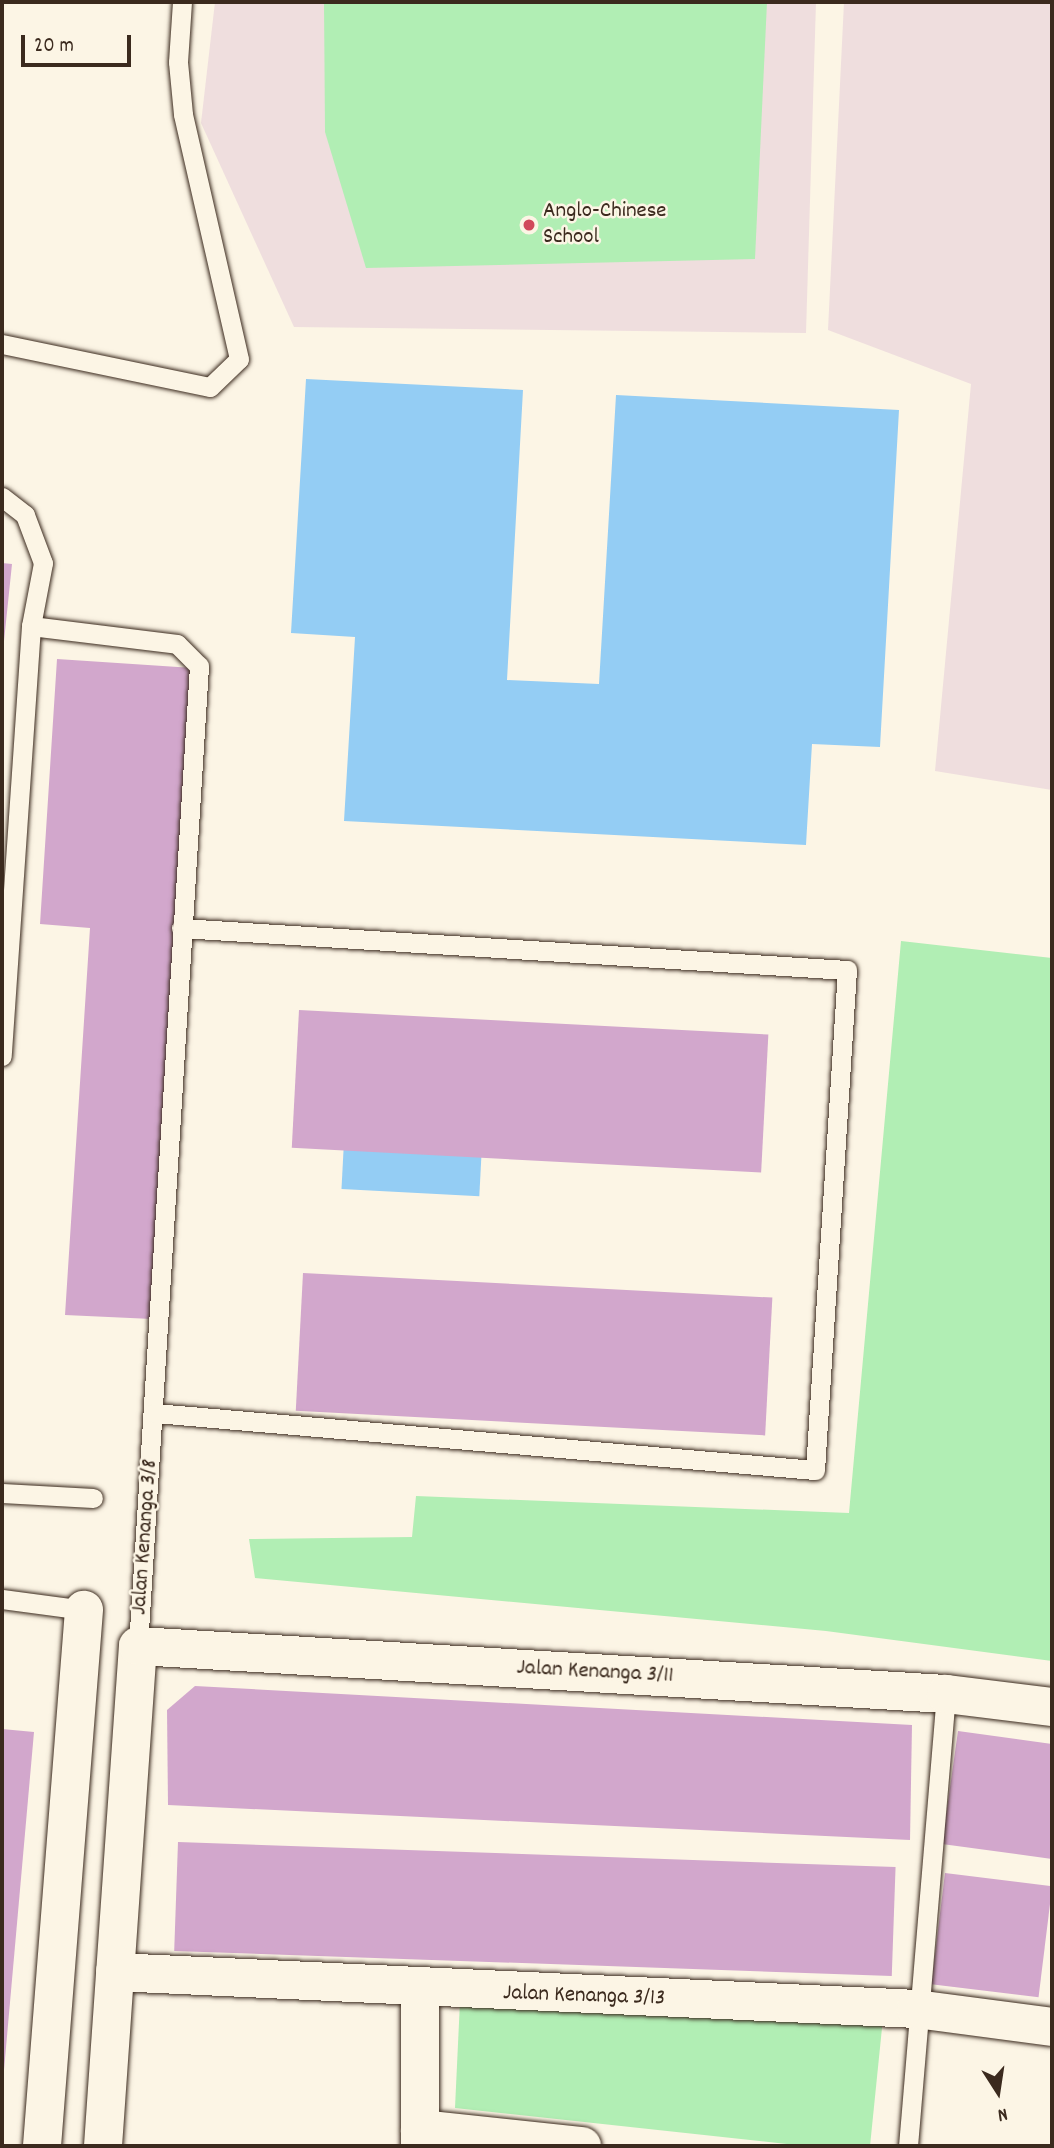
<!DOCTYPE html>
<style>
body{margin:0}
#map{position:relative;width:1054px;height:2148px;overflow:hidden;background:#fcf5e5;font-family:Dekko,sans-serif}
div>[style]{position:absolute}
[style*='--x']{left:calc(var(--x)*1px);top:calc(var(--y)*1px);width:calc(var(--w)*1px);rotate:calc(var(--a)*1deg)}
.built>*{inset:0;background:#efdede}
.green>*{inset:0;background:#b1eeb4}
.water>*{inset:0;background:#94cdf4;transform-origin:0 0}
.building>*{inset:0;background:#d2a7cc;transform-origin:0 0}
.roads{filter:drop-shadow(0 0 2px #3b2a1e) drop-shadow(0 0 2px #3b2a1e)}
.lane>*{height:19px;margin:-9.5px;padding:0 9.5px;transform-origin:9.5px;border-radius:9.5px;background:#fcf5e5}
.street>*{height:38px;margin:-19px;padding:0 19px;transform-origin:19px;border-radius:19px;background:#fcf5e5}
.dots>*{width:19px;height:19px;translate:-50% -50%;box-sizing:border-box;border:4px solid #fcf5e5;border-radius:50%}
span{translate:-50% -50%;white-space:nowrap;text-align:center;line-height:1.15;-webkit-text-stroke:5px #fcf5e5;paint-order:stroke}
.poi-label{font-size:23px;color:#3b2a1e}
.left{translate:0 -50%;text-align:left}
.street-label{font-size:23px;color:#3b2a1e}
.frame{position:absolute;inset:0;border:4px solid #3b2a1e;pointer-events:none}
.north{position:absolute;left:963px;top:2057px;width:70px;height:70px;-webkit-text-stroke:5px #fcf5e5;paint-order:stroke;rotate:168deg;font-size:19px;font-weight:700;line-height:28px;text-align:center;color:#3b2a1e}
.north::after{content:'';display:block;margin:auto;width:24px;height:32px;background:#3b2a1e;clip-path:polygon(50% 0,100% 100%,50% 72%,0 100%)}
.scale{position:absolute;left:21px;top:35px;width:110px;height:32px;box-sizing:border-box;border:4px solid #3b2a1e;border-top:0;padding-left:9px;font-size:21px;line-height:24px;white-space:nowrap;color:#3b2a1e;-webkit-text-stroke:5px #fcf5e5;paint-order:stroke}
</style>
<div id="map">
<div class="built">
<i style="clip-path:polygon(215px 2px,816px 2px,806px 333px,294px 327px,201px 123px)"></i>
<i style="clip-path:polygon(844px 2px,1052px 2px,1052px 790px,935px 771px,971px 384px,828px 330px)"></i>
</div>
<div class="green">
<i style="clip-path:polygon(324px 2px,767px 2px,755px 259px,366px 268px,325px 132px)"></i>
<i style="clip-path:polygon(901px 941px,1052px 958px,1052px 1661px,826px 1631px,255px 1578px,249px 1539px,412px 1537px,416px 1496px,849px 1513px)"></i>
<i style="clip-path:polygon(460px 2001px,883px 2018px,870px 2146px,805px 2146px,455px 2108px)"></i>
</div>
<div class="water">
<i style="clip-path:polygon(306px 379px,523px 390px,507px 680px,599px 684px,616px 395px,899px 410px,880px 747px,812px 744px,806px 845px,344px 821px,355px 637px,291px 633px)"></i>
<i style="left:345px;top:1122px;width:138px;height:67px;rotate:3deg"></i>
</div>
<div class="building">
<i style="clip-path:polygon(2px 563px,12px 564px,4px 641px,2px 641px)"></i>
<i style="clip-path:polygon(57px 659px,193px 668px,152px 1319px,65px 1315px,90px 928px,40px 924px)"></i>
<i style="left:299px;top:1010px;width:470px;height:138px;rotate:3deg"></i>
<i style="left:303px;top:1273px;width:470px;height:138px;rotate:3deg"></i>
<i style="clip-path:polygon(195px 1686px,912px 1725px,910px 1840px,168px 1805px,167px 1710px)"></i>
<i style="clip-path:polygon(2px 1729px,34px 1732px,4px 2070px,2px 2070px)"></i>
<i style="clip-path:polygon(958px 1731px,1052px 1744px,1052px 1859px,942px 1844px)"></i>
<i style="left:178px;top:1842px;width:718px;height:109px;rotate:2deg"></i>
<i style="left:945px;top:1873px;width:108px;height:112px;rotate:7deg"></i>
</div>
<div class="roads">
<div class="lane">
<i style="--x:2;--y:344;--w:212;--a:11.7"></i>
<i style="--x:210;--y:387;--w:40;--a:-44"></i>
<i style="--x:239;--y:359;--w:251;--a:-102.9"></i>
<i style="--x:183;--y:114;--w:52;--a:-95.5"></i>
<i style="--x:178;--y:62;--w:60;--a:-86.2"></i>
<i style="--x:2;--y:497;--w:29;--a:38"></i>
<i style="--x:25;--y:515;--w:51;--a:69.4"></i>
<i style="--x:43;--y:563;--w:64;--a:100.8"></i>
<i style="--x:31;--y:626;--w:431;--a:93.9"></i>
<i style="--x:31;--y:626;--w:147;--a:7"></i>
<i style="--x:177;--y:644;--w:31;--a:45"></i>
<i style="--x:199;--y:666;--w:982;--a:93.56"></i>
<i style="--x:155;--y:1413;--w:662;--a:4.94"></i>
<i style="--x:815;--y:1470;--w:501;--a:-86.34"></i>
<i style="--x:847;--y:970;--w:667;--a:-176.39"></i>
<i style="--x:2;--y:1493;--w:91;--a:3.1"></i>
<i style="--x:2;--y:1599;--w:83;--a:7.6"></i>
<i style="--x:908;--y:2146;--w:454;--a:-85.2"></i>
</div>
<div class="street">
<i style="--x:115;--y:1972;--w:802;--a:2.64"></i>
<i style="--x:916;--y:2009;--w:137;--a:7.5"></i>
<i style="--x:420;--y:2129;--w:163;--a:6"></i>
<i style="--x:42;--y:2146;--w:538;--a:-85.52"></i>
<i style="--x:103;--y:2146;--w:501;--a:-86"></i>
<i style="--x:138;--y:1646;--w:809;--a:3.4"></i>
<i style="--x:946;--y:1694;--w:107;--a:7"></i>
<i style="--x:420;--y:2146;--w:155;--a:-90"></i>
</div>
</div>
<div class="dots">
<i style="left:529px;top:225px;background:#d1495b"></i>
</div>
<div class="poi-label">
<span class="left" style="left:543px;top:225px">Anglo-Chinese<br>School</span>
</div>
<div class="street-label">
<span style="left:146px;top:1537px;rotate:-86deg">Jalan Kenanga 3/8</span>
<span style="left:595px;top:1673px;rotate:3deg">Jalan Kenanga 3/11</span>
<span style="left:584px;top:1997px;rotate:2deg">Jalan Kenanga 3/13</span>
</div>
<div class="frame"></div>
<div class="north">N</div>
<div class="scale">20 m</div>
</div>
